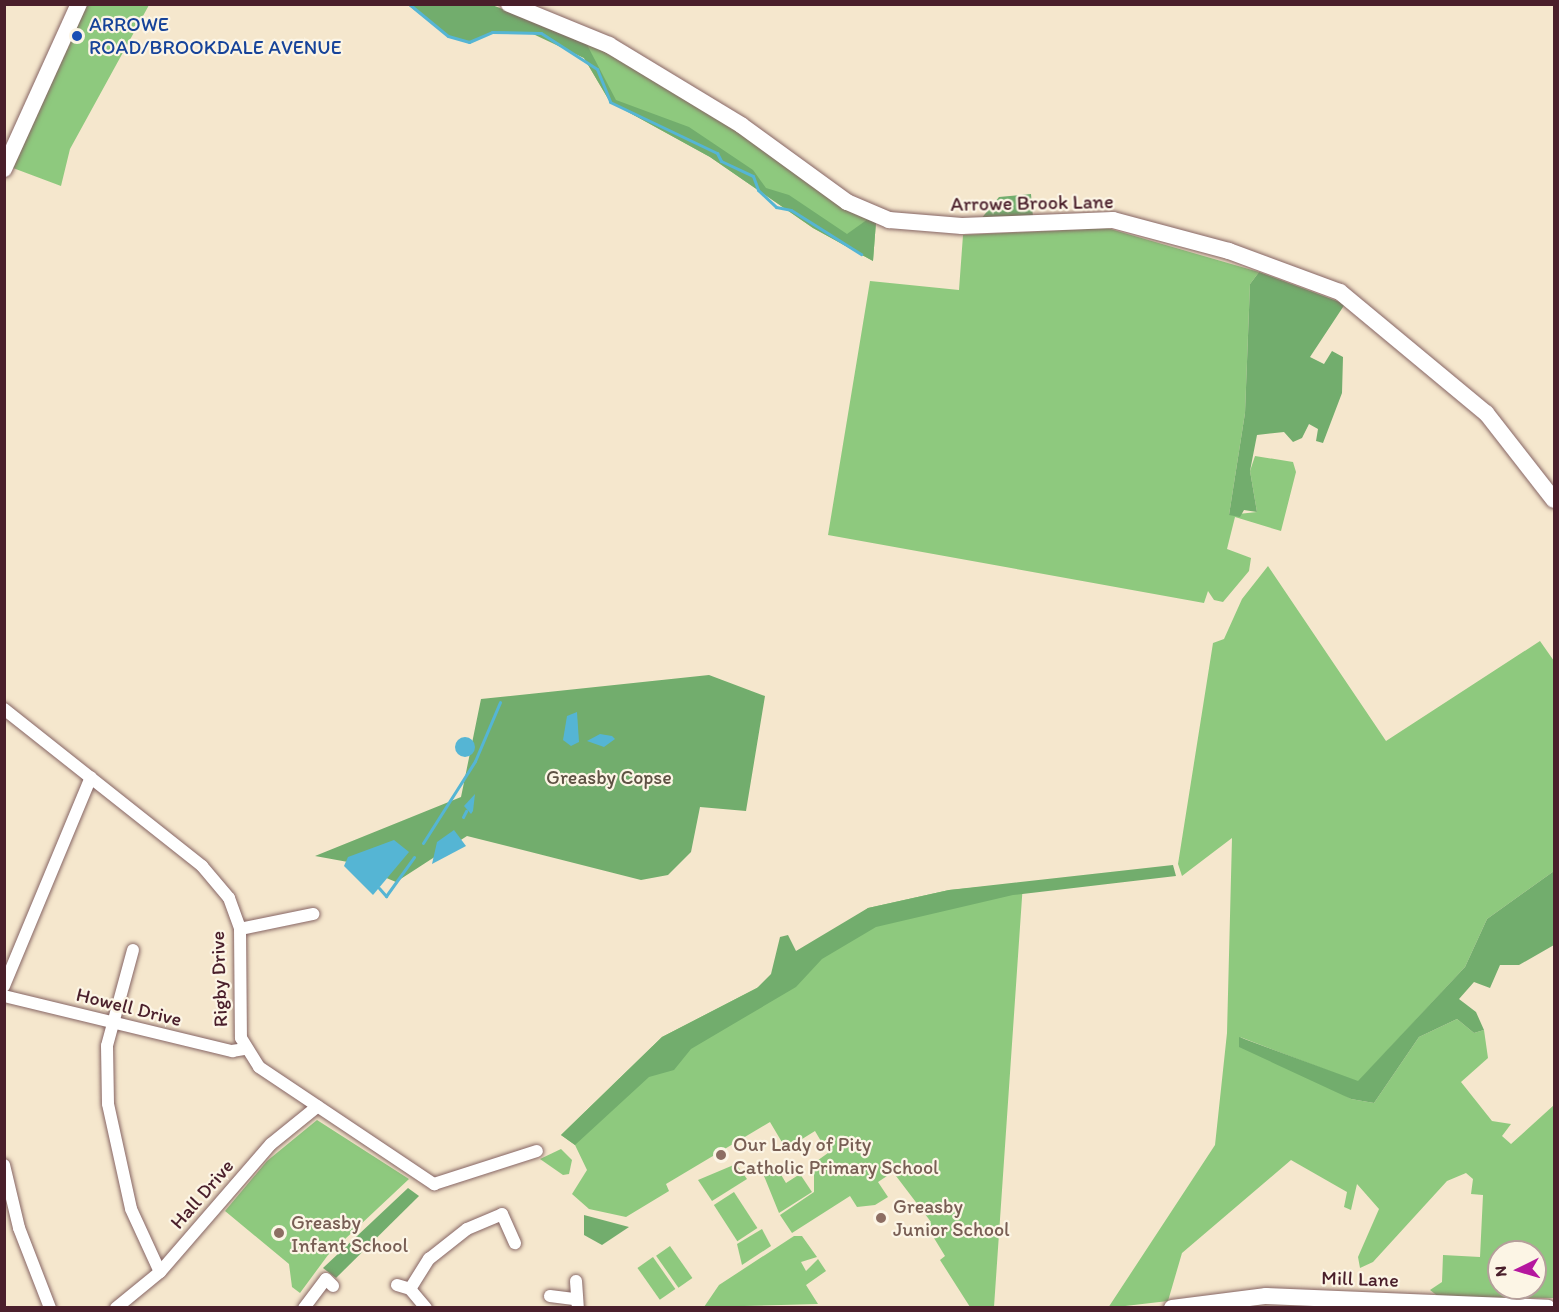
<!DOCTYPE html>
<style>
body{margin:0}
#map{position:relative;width:1559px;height:1312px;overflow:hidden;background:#f5e7cd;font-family:Itim,sans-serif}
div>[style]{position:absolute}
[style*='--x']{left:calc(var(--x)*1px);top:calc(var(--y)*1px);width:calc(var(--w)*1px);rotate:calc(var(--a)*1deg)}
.green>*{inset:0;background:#8ec97e;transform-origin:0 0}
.forest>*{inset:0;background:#72ad6d}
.water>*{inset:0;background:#55b5d4}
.round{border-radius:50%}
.stream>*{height:3px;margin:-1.5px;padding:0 1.5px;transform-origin:1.5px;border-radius:1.5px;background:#55b5d4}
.roads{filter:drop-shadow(0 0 2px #866564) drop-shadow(0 0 2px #866564)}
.street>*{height:12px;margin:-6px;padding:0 6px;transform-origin:6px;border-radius:6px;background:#fff}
.secondary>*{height:16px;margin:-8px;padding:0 8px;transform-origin:8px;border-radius:8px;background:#fff}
.dots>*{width:16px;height:16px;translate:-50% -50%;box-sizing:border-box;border:3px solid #fcf5e5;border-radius:50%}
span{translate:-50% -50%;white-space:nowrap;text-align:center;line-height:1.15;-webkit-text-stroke:4.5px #fcf5e5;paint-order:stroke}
.transit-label{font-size:20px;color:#164399}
.left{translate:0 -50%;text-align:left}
.street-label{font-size:20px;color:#4a1f2b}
.park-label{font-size:20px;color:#5e5244}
.education-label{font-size:20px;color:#785e54}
.frame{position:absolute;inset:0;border:6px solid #4a1f2b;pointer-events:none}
.north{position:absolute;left:1487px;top:1240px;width:60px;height:60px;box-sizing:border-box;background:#fcf5e5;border:2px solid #b59f9b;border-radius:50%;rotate:265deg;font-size:16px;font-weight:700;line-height:24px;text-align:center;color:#4a1f2b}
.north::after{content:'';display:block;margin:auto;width:21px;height:27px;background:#b5179e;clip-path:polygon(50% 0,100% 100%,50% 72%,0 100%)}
</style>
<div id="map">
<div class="green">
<i style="clip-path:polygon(87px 5px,149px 5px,70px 149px,61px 186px,13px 168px)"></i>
<i style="clip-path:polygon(568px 32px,696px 102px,876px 222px,873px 261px,813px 228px,710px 157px,610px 102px,584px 58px,568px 50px)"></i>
<i style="clip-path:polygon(1107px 228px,1259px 272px,1250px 284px,1245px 413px,1229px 515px,1257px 512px,1250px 471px,1255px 456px,1293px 462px,1296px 472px,1281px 531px,1235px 517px,1227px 549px,1251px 558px,1249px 571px,1223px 602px,1214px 600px,1208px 591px,1204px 603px,828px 535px,870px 281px,959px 290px,963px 235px)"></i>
<i style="clip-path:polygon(evenodd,1268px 566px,1386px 741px,1540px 641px,1554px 661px,1554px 871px,1487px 919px,1465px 967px,1358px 1082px,1240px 1037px,1351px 1099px,1374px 1103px,1419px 1037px,1457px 1019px,1474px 1033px,1484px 1030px,1488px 1058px,1461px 1082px,1492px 1121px,1511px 1124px,1502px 1136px,1511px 1144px,1554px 1105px,1554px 1298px,1439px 1297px,1430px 1290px,1442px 1282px,1443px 1255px,1480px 1257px,1483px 1195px,1471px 1194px,1473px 1179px,1466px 1173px,1447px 1181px,1373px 1262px,1360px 1268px,1358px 1257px,1379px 1209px,1357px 1184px,1351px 1210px,1344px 1207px,1347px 1192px,1291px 1160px,1182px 1253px,1168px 1301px,1108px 1308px,1215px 1145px,1227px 1033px,1232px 838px,1182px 876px,1178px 864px,1213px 643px,1224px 639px,1242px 599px,1268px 566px,1499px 1252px,1535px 1252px,1535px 1288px,1499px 1288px,1499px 1252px)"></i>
<i style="clip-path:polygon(1023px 883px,994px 1307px,970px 1307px,940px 1260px,945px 1256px,926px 1225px,931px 1222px,893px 1172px,878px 1182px,888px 1197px,875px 1205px,857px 1207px,850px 1196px,792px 1233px,780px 1215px,814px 1192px,814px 1163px,828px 1153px,815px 1131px,786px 1149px,770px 1122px,666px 1184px,669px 1191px,626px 1217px,589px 1209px,572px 1194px,587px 1170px,575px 1145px,561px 1135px,662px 1037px,786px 973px,868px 908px,949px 890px)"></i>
<i style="clip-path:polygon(317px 1120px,409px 1179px,328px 1255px,300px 1293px,292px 1287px,289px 1264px,225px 1211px,267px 1161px)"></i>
<i style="clip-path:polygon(561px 1149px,572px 1160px,569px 1174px,563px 1175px,540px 1159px)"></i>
<i style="clip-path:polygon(736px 1164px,747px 1179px,712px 1201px,698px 1180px)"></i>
<i style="clip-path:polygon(777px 1168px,786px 1183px,800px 1174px,812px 1192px,779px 1213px,764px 1176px)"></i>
<i style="left:734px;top:1192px;width:43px;height:24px;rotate:57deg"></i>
<i style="clip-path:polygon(762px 1229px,771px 1246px,742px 1265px,737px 1244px)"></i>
<i style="clip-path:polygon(794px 1236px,802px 1236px,817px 1257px,801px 1262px,806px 1271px,818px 1259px,826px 1271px,806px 1285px,818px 1304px,704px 1307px,719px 1285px)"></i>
<i style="left:670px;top:1246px;width:39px;height:17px;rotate:55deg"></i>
<i style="left:653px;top:1257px;width:39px;height:19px;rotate:55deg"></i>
</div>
<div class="forest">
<i style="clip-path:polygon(389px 5px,492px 5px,584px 39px,616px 100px,689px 127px,753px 170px,766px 188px,789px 195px,847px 234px,868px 219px,876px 222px,873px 261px,813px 228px,710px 157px,610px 102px,584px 58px,533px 34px,492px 32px,469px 42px,448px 36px,408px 5px)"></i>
<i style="clip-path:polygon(1031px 194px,1033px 217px,980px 220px,999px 197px)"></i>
<i style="clip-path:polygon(1259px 272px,1345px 304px,1310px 357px,1324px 364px,1332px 351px,1343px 357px,1342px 393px,1323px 443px,1316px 441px,1318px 429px,1309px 424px,1302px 438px,1293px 442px,1284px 432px,1257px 435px,1250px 471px,1257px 512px,1244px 510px,1240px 517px,1229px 515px,1245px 413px,1250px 284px)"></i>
<i style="clip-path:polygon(709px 675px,765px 696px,746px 811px,700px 807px,691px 852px,668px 875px,641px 880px,467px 836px,396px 882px,348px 862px,315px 856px,461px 797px,481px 699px)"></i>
<i style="clip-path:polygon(1173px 865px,1176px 876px,1013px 895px,876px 927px,822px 959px,796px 987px,691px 1049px,674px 1070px,649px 1077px,575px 1145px,561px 1135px,662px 1037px,757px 988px,771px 974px,780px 937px,788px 935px,796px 951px,868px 908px,949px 890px)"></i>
<i style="clip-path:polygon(1554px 871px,1554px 945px,1519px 965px,1500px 965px,1490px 988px,1474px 982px,1459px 999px,1476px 1012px,1484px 1030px,1474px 1033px,1457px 1019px,1419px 1037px,1374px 1103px,1351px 1099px,1239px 1047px,1239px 1037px,1358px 1081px,1465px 967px,1487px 919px)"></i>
<i style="clip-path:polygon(408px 1188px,419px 1196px,336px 1278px,323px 1268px)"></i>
<i style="clip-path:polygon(584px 1215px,629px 1227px,602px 1245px,584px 1235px)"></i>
</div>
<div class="water">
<i style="clip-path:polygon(577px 712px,579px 742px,571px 746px,563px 740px,567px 716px)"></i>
<i style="clip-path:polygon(600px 734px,612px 736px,615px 739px,604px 747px,587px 741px)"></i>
<i class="round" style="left:455px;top:737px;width:20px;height:20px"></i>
<i style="clip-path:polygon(475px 794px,473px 811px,471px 814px,464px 806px)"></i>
<i style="clip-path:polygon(454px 830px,466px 846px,432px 864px,437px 842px)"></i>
<i style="clip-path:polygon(394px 840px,409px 852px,373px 895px,344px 866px,348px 857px)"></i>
</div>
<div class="stream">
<i style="--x:409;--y:4;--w:50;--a:39.4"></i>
<i style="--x:448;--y:36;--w:22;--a:16"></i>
<i style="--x:469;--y:42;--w:25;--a:-23"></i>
<i style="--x:492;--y:32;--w:49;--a:1.2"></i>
<i style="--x:541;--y:33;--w:67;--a:32.7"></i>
<i style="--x:597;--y:69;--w:35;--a:68"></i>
<i style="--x:610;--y:102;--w:119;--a:25.5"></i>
<i style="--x:717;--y:153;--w:9;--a:63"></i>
<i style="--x:721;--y:161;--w:35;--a:25"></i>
<i style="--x:753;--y:176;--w:15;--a:70"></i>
<i style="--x:758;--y:190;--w:25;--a:43"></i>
<i style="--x:776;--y:207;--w:15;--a:11"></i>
<i style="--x:791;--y:210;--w:83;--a:32.2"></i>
<i style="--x:463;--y:817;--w:7;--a:-63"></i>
<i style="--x:423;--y:843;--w:97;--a:-57.6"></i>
<i style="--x:475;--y:761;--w:64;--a:-67"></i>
<i style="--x:379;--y:888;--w:11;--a:49"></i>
<i style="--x:386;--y:896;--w:48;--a:-54.3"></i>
</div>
<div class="roads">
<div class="street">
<i style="--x:4;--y:709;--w:253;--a:38.4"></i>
<i style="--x:202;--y:866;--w:42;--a:49.8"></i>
<i style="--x:229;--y:898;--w:33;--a:70"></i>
<i style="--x:240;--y:929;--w:109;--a:89.5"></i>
<i style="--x:241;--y:1038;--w:34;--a:58"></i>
<i style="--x:259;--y:1067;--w:211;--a:33.8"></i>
<i style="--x:434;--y:1184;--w:108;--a:-17.8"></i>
<i style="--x:240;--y:929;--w:75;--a:-11.6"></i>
<i style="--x:133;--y:950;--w:99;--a:105.2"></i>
<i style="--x:107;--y:1046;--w:58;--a:89"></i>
<i style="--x:108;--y:1104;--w:107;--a:77.6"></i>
<i style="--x:131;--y:1209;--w:69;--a:65.3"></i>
<i style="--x:4;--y:986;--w:226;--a:-67.4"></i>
<i style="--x:4;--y:996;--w:235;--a:13.6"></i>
<i style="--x:232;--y:1051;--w:12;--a:-9"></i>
<i style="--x:4;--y:1165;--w:65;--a:76.6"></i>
<i style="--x:19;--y:1228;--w:86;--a:68.8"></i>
<i style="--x:576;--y:1281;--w:27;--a:86"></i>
<i style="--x:397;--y:1285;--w:14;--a:17"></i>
<i style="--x:410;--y:1289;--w:25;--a:50"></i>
<i style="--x:410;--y:1289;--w:36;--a:-58"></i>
<i style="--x:429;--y:1259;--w:48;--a:-38.3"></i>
<i style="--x:467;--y:1229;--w:38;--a:-23"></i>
<i style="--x:502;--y:1214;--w:32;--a:66"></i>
<i style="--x:550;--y:1296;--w:24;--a:7"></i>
<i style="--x:116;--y:1308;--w:57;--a:-39.3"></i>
<i style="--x:160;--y:1272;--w:169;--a:-49.1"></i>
<i style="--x:271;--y:1144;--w:60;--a:-39"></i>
<i style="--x:304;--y:1308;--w:36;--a:-53"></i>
<i style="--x:326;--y:1279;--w:10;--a:45"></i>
</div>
<div class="secondary">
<i style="--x:509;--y:4;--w:108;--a:22.3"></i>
<i style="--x:609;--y:45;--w:154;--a:31.2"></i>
<i style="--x:741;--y:125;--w:131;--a:36"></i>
<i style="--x:847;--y:202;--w:46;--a:23.2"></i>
<i style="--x:889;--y:220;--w:73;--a:4.7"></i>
<i style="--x:962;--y:226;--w:151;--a:-2.3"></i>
<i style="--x:1113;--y:220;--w:120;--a:15"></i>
<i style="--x:1229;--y:251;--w:118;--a:20.3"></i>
<i style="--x:1340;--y:292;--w:190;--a:39.7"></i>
<i style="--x:1486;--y:413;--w:110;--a:52"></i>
<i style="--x:4;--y:169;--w:181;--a:-65.6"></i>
<i style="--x:1172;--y:1308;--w:95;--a:-7.3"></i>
<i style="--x:1266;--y:1296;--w:282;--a:2.4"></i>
</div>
</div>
<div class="dots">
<i style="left:77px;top:36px;background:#1a4fb4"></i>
<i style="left:721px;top:1155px;background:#8d6e63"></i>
<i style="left:881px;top:1218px;background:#8d6e63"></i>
<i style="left:279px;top:1233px;background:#8d6e63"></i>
</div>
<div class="transit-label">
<span class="left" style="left:89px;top:36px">ARROWE<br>ROAD/BROOKDALE AVENUE</span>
</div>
<div class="street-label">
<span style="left:1032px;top:203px;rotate:-1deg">Arrowe Brook Lane</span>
<span style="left:219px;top:979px;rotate:-92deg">Rigby Drive</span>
<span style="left:129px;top:1007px;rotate:14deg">Howell Drive</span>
<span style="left:202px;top:1194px;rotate:-49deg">Hall Drive</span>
<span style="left:1360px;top:1279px;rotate:2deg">Mill Lane</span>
</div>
<div class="park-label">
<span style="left:609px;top:777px">Greasby Copse</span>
</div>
<div class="education-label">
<span class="left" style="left:733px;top:1156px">Our Lady of Pity<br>Catholic Primary School</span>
<span class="left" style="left:893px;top:1218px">Greasby<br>Junior School</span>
<span class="left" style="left:291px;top:1234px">Greasby<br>Infant School</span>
</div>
<div class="frame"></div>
<div class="north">N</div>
</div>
